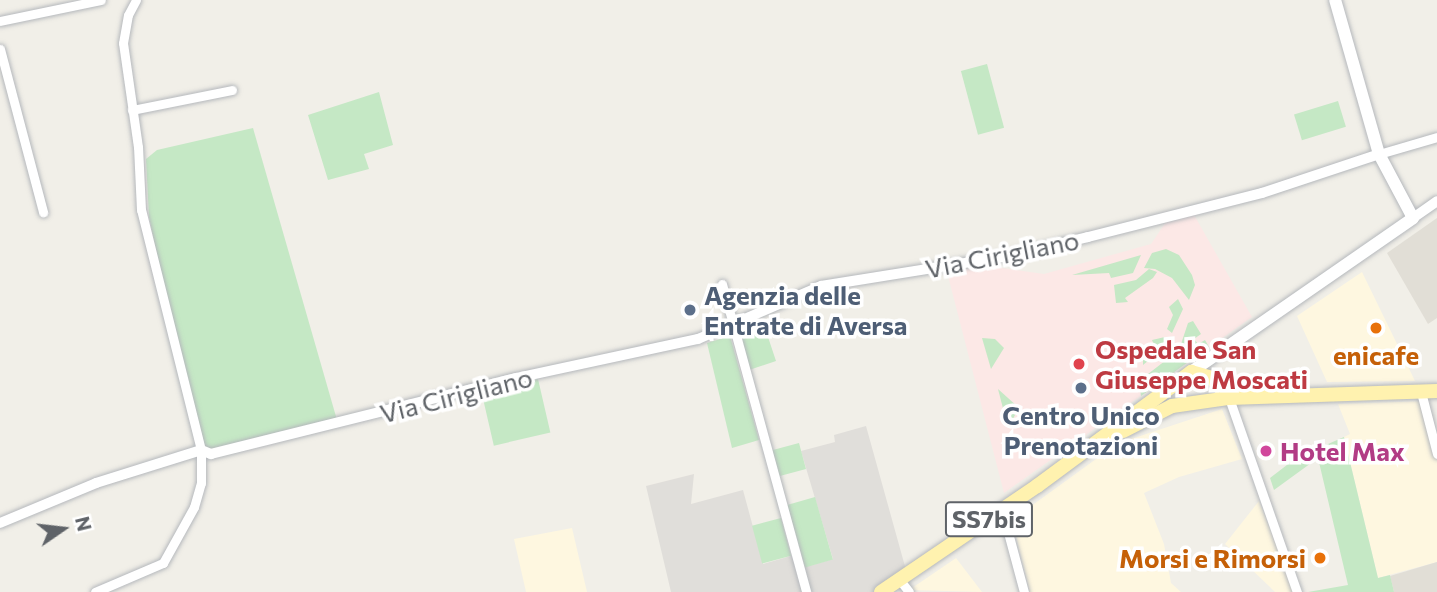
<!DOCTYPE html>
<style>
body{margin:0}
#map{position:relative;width:1437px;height:592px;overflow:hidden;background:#f1efe8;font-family:Commissioner,sans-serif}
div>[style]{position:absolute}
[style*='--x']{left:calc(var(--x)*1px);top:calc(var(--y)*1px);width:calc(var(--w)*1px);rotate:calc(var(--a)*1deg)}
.commercial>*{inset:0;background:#fef7e0}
.industrial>*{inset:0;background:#e0deda}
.education>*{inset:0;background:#e1ded6}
.medical>*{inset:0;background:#fce8e6}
.green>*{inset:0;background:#c5e8c5;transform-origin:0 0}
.roads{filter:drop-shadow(0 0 2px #b5b8bc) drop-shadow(0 0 2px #b5b8bc)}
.minor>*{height:9px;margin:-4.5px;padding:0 4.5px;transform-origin:4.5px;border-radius:4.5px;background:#fff}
.tertiary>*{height:10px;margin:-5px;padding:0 5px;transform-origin:5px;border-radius:5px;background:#fff}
.secondary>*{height:12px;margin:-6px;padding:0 6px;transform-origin:6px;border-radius:6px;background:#fff}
.primary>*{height:14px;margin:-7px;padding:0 7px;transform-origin:7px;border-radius:7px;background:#fff2af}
.dots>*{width:19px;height:19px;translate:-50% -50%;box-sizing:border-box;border:4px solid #fff;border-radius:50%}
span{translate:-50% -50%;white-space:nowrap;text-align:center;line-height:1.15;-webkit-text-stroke:7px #fff;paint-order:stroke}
.shield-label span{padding:2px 5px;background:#fff;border:2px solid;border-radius:5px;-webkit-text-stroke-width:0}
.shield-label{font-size:24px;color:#5f6368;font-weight:700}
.street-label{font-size:26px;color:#5f6368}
.service-label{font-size:26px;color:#4e5e75;font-weight:700}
.left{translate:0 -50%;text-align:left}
.health-label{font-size:26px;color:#be3a42;font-weight:700}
.food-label{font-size:26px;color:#c56008;font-weight:700}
.right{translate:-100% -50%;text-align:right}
.hotel-label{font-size:26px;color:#b23c85;font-weight:700}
.north{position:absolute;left:28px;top:494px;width:70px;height:70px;-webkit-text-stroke:5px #fff;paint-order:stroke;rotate:76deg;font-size:19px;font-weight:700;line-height:28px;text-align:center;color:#5f6368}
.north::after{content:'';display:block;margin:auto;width:24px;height:32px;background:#5f6368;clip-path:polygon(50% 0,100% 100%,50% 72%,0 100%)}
</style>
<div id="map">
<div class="commercial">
<i style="clip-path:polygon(1362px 272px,1415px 381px,1327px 382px,1297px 316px)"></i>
<i style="clip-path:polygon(1428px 401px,1437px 437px,1437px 562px,1378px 578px,1344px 437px,1350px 434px,1338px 404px)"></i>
<i style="clip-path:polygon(1222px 409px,1242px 459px,1179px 477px,1144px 493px,1164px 544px,1171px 583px,1181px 592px,1030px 592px,1012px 520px,1103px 454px,1131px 439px)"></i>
<i style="clip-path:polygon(1259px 501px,1294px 592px,1275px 592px,1225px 544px)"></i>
<i style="clip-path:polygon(572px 528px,587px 592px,526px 592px,514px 539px)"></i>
<i style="clip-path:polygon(956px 558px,982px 592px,909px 590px)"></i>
</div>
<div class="industrial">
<i style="clip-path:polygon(866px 426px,906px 570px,876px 592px,671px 592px,646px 486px,694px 474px,691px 504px,743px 490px,763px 564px,801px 553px,805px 567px,833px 559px,801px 451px,835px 442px,834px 435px)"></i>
</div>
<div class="education">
<i style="clip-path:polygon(1437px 218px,1437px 318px,1428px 324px,1387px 253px)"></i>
<i style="clip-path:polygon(1437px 562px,1437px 592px,1394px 592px,1390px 576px)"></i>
</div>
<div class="medical">
<i style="clip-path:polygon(1193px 213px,1252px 317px,1004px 493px,947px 272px,1000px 263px,1002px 268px,1044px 274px,1151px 244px,1168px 219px)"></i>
</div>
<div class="green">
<i style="left:987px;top:64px;width:66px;height:27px;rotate:75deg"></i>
<i style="clip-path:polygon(379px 92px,393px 145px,364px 154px,369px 169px,328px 180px,308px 115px)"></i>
<i style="left:1338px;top:101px;width:27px;height:46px;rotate:73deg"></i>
<i style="clip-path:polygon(253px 128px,337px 420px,214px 450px,205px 447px,169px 311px,149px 217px,146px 159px,157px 150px)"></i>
<i style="clip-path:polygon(1166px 249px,1179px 255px,1192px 275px,1195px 285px,1189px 300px,1172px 278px,1155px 269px,1144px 268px,1152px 253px)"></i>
<i style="clip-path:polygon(1141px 255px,1133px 273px,1111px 278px,1109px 273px,1072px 275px)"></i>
<i style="clip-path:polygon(1149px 269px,1157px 272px,1153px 278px,1125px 298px,1128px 302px,1116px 303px,1114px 285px,1136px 280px)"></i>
<i style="clip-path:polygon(1178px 299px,1183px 309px,1172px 333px,1167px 329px,1173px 315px,1169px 307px)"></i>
<i style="clip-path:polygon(762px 319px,776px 361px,749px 370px,739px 330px)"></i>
<i style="clip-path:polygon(1193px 321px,1201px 334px,1194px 339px,1198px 344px,1205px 340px,1209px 347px,1141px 396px,1139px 381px,1179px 350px,1188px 323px)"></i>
<i style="clip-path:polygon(730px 336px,759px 440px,732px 448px,707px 343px)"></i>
<i style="clip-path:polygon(1165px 337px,1169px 338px,1165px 347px,1143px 365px,1143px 355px,1154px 345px,1152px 340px)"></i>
<i style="clip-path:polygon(982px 338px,995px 339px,1004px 348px,991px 369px)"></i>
<i style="left:538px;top:379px;width:55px;height:58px;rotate:77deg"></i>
<i style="clip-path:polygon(998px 389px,1019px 408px,1010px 424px,1007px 424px)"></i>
<i style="clip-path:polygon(1344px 437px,1378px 578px,1390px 575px,1394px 592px,1308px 592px,1348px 585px,1318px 458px,1274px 490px,1270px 478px,1296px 458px)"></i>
<i style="left:799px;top:443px;width:27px;height:28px;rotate:75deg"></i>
<i style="left:815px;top:497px;width:65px;height:29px;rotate:74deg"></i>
<i style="left:781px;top:518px;width:39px;height:30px;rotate:75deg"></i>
</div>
<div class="roads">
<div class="minor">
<i style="--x:0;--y:21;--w:103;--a:-11.7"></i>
<i style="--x:0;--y:49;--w:169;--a:75.2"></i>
<i style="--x:132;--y:110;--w:102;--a:-11.3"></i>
<i style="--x:1379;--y:154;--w:60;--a:-16.3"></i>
<i style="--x:722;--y:284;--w:319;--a:74.7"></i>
<i style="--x:1421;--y:392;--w:64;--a:75.5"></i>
<i style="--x:1229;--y:398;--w:206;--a:70.7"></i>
<i style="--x:1002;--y:510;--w:85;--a:75"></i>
<i style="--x:899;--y:579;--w:16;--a:52"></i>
<i style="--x:95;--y:592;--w:74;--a:-23.1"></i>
<i style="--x:163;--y:563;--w:64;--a:-61"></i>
<i style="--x:194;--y:507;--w:25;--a:-74"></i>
<i style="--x:201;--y:483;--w:33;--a:-90"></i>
<i style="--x:201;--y:450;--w:247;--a:-104"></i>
<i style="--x:141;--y:210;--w:63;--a:-92.7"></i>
<i style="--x:138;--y:147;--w:105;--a:-98.2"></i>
<i style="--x:123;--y:43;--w:28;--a:-80"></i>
<i style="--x:128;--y:15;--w:17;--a:-62"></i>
</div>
<div class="tertiary">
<i style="--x:1413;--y:218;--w:29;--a:-35"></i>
<i style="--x:0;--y:523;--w:104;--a:-22.6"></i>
<i style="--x:96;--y:483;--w:110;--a:-17.4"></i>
<i style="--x:201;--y:450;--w:11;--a:22"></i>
<i style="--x:211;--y:454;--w:314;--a:-14"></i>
<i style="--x:516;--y:378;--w:186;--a:-12.1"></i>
<i style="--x:698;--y:339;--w:134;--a:-23.3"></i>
<i style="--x:821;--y:286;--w:184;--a:-9.1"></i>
<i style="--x:1003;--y:257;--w:87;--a:-13.2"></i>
<i style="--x:1088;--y:237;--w:179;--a:-14.2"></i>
<i style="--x:1262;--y:193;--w:123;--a:-18.4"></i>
</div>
<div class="secondary">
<i style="--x:1191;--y:372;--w:270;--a:-34.7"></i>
<i style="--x:1413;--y:218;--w:72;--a:-118"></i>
<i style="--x:1379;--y:154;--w:160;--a:-105.9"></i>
</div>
<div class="primary">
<i style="--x:1123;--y:431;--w:55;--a:-27"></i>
<i style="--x:1172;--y:406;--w:58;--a:-8"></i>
<i style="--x:1229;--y:398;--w:208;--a:-1.9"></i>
<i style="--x:881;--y:592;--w:189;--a:-34.2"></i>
<i style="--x:1037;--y:486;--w:192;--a:-36.5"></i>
<i style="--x:1191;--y:372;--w:22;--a:16"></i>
<i style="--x:1212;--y:378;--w:26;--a:50"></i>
</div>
</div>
<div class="dots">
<i style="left:690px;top:310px;background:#5c6f8a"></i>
<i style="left:1376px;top:328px;background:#e8710a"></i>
<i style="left:1079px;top:364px;background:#e0444e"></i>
<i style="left:1081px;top:388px;background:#5c6f8a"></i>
<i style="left:1266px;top:451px;background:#d1479c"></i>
<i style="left:1320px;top:558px;background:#e8710a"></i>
</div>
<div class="shield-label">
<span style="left:989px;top:519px">SS7bis</span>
</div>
<div class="street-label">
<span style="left:1002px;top:254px;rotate:-11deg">Via Cirigliano</span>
<span style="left:456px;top:395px;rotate:-14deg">Via Cirigliano</span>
</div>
<div class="service-label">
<span class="left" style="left:704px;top:310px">Agenzia delle<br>Entrate di Aversa</span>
<span style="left:1081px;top:430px">Centro Unico<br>Prenotazioni</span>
</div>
<div class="health-label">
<span class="left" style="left:1095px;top:364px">Ospedale San<br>Giuseppe Moscati</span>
</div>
<div class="food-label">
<span style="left:1376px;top:355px">enicafe</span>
<span class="right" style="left:1306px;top:558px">Morsi e Rimorsi</span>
</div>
<div class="hotel-label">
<span class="left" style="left:1280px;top:451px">Hotel Max</span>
</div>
<div class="north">N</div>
</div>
